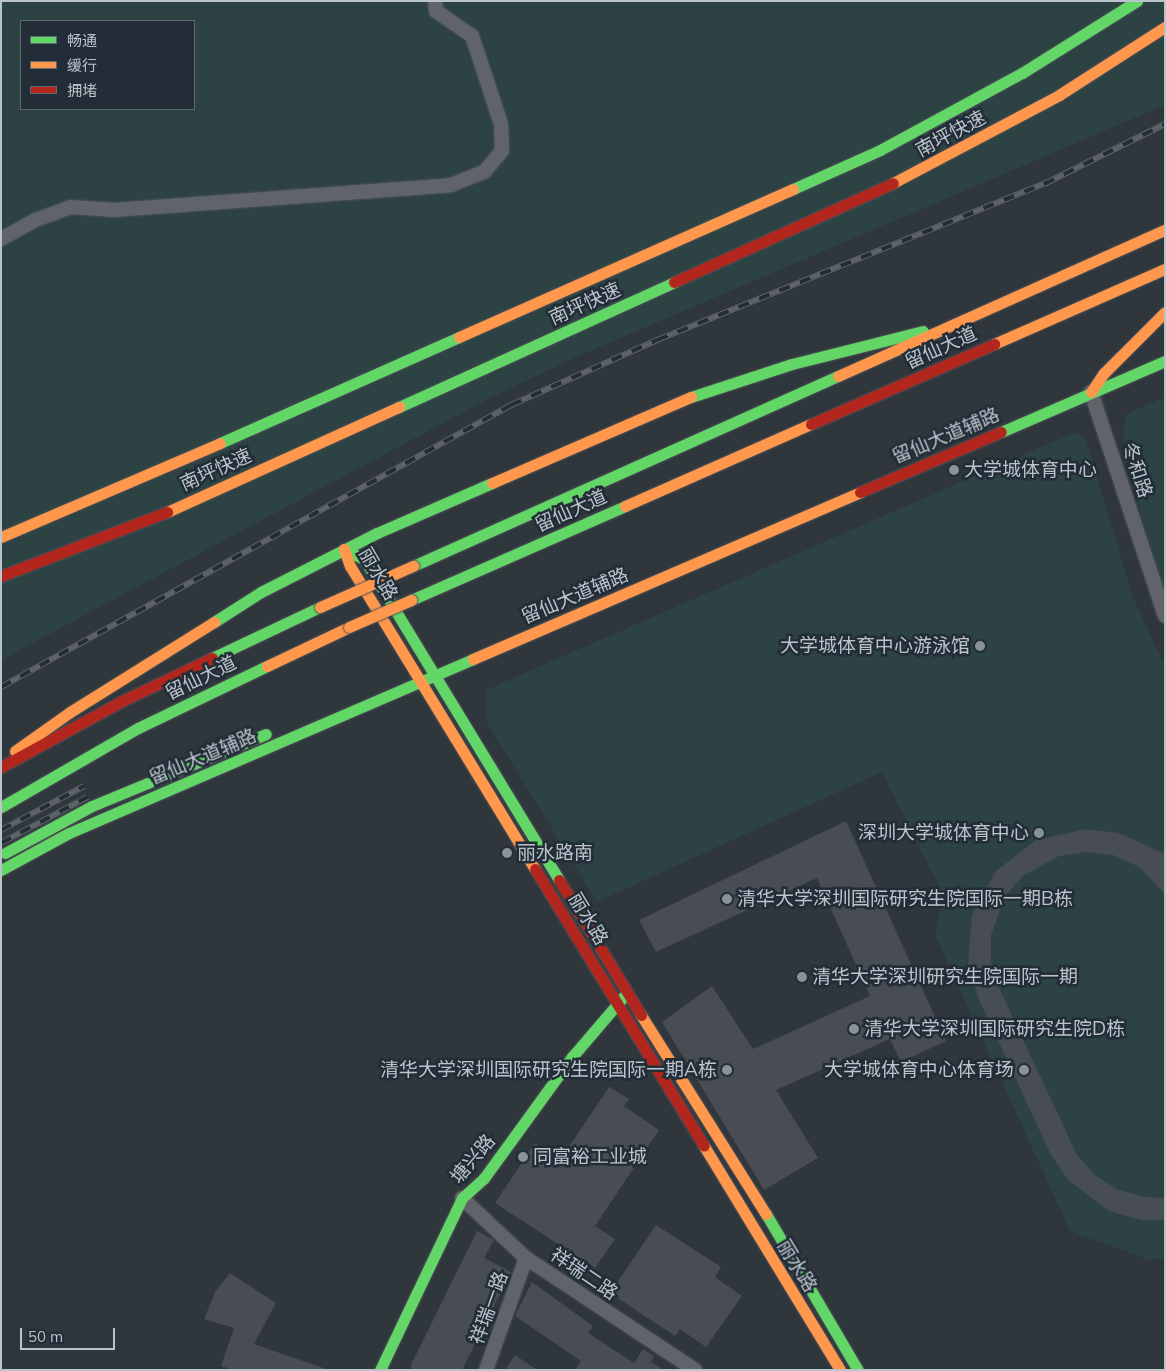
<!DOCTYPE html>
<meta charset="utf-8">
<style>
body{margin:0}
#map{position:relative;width:1166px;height:1371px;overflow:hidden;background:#2f363c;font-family:Mulish,"Noto Sans SC",sans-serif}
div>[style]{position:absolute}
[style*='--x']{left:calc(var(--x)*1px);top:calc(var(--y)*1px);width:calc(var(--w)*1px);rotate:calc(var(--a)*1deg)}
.green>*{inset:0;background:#2c4243}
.building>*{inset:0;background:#474d52}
.roads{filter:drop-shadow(0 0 1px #4d5257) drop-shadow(0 0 1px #4d5257)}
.street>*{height:14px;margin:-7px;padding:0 7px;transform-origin:7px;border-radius:7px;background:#60646a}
.fast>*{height:11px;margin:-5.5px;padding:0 5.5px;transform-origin:5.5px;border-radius:5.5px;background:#63d668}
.slow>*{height:11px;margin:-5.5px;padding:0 5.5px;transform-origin:5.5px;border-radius:5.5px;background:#ff974d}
.jam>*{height:11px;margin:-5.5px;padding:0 5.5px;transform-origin:5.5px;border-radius:5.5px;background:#b3261e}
.rail>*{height:5.5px;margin-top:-2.75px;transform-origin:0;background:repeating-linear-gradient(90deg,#222d37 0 11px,#5e6368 0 22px);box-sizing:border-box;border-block:1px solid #5e6368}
.bridges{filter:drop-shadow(0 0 1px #4d5358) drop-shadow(0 0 1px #4d5358)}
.slow-bridge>*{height:11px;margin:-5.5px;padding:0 5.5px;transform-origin:5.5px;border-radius:5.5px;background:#ff974d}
.dots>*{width:14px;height:14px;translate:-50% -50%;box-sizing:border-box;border:2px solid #222d37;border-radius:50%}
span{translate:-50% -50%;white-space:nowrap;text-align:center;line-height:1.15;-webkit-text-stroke:5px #222d37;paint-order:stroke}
.street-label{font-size:19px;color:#bbc3cb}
.poi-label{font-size:19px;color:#bbc3cb}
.left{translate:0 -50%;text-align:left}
.right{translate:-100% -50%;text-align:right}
.frame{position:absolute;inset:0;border:2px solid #bbc3cb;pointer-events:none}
.legend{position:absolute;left:20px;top:20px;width:175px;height:90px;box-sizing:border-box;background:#222d37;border:1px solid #5f6972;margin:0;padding:6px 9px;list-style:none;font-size:15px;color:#bbc3cb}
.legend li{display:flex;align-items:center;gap:10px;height:25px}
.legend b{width:25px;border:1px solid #5f6972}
.scale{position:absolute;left:20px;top:1328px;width:95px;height:22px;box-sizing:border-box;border:2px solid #bbc3cb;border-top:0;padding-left:6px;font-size:15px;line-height:18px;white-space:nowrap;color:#bbc3cb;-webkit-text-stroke:4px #222d37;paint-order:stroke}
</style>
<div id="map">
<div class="green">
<i style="clip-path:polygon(evenodd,1px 1px,1165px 1px,1165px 105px,576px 357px,490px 398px,1px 660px,1px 1px,21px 21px,194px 21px,194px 109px,21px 109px,21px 21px)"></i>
<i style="clip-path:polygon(1165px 397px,1165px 591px,1123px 455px,1125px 415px)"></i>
<i style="clip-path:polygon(1075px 432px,1086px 440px,1133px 598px,1165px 666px,1165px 1258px,1149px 1260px,1070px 1231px,935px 935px,943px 894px,882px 772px,597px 902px,486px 721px,486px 690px)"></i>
</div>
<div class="building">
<i style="clip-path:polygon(846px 821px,946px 1041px,901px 1062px,890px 1039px,776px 1090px,818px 1158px,764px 1190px,662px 1022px,712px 986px,753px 1049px,870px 996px,817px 878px,656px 952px,639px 920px)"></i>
<i style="clip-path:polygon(1086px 829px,1119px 833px,1165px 854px,1165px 894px,1139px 867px,1113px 855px,1086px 852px,1059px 856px,1023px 876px,1005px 896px,991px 935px,991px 962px,999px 988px,1077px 1155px,1095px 1175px,1118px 1190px,1145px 1197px,1165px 1198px,1165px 1220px,1141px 1220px,1109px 1211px,1068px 1180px,1050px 1153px,978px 997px,968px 965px,972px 915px,996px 871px,1036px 840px)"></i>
<i style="clip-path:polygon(609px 1087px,629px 1099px,624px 1106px,659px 1130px,595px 1226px,615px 1239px,595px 1268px,495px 1203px,535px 1143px,560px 1160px)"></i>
<i style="clip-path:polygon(656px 1225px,721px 1267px,715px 1277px,742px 1296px,706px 1347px,680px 1329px,675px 1336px,610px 1293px)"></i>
<i style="clip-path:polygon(477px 1231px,494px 1240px,484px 1258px,511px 1272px,462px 1370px,416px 1370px,410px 1367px)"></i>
<i style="clip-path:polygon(230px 1273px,276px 1303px,254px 1344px,329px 1370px,234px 1370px,221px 1366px,234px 1328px,204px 1319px,215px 1292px)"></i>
<i style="clip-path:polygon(532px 1282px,593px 1326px,588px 1333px,634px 1363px,643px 1349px,654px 1356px,651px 1362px,664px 1370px,575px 1370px,581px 1361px,515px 1316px)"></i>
<i style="clip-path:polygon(515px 1355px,537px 1370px,505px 1370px)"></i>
</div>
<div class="roads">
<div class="street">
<i style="--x:1;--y:239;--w:37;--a:-29"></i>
<i style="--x:33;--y:221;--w:40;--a:-20.2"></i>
<i style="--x:71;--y:207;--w:43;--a:4"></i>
<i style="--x:114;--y:210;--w:338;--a:-4.2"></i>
<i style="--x:451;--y:185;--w:37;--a:-22"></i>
<i style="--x:485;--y:171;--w:26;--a:-50"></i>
<i style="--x:502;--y:151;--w:27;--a:-92"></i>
<i style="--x:501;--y:124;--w:93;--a:-108.2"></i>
<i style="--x:472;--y:36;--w:44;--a:-145.2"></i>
<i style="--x:436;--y:11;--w:10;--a:-96"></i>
<i style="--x:1091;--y:392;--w:236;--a:71.7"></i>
<i style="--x:462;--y:1198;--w:88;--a:43.2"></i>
<i style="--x:526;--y:1258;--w:203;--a:33.5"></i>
<i style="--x:486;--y:1370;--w:119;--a:-70.3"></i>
</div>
<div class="fast">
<i style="--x:793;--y:189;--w:95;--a:-24.1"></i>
<i style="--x:880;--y:150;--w:162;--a:-28.5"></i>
<i style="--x:1022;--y:73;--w:136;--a:-32.1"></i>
<i style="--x:691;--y:397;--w:106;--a:-18.1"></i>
<i style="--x:792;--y:364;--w:135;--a:-14.1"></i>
<i style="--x:399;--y:407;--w:302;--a:-24.4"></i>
<i style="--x:1001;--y:432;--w:179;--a:-23.4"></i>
<i style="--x:220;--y:443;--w:261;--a:-23.9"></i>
<i style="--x:344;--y:549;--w:22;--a:27"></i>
<i style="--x:364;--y:559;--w:376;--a:58.7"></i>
<i style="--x:413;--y:566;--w:466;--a:-24.1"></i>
<i style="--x:411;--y:600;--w:234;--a:-23.7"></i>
<i style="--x:214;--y:622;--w:56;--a:-32.6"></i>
<i style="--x:261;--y:592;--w:130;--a:-27"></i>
<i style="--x:377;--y:533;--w:125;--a:-23.5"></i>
<i style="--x:212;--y:658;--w:119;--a:-25.3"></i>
<i style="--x:1;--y:807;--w:158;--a:-30"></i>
<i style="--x:138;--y:728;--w:143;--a:-25.7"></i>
<i style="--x:5;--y:853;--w:99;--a:-28.4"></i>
<i style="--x:92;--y:806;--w:188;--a:-22.5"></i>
<i style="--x:1;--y:870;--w:77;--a:-28.6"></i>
<i style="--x:69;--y:833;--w:440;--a:-23.3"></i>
<i style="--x:766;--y:1214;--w:181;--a:59.5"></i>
<i style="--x:380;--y:1370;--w:191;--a:-64.5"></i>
<i style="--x:462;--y:1198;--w:30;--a:-42"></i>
<i style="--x:484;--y:1178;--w:150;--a:-54"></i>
<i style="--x:572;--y:1057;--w:82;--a:-49.5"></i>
</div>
<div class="slow">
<i style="--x:893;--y:183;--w:188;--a:-27.9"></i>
<i style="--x:1059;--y:95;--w:126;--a:-32.7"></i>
<i style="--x:459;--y:337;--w:365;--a:-23.9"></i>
<i style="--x:994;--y:344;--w:187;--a:-23.7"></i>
<i style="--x:838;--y:376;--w:358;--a:-24.1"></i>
<i style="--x:1091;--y:392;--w:23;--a:-56"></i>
<i style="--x:1104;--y:373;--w:86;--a:-45"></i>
<i style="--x:492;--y:483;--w:217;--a:-23.4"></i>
<i style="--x:625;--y:506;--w:203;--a:-23.8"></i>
<i style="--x:167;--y:512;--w:255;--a:-24.4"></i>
<i style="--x:1;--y:537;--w:238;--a:-23.2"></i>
<i style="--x:344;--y:549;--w:18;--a:71"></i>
<i style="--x:350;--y:566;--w:355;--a:58.6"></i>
<i style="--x:473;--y:659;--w:421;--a:-23.3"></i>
<i style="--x:267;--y:666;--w:91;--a:-25.4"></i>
<i style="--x:15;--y:751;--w:67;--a:-35.3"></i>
<i style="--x:70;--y:712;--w:170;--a:-32"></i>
<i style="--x:641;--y:1015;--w:235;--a:57.9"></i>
<i style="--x:704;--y:1146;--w:262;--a:58.7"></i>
</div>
<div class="jam">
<i style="--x:674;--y:282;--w:240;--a:-24.3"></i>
<i style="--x:811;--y:424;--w:200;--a:-23.6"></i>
<i style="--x:860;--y:492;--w:153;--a:-23.1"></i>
<i style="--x:1;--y:576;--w:178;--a:-21.1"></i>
<i style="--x:1;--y:767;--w:136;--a:-28.6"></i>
<i style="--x:120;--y:702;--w:102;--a:-25.6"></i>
<i style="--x:535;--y:869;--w:324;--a:58.6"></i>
<i style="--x:559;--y:880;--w:158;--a:58.7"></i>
</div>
</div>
<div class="rail">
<i style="--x:1;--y:687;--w:583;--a:-28.94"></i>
<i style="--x:511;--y:405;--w:160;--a:-24"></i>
<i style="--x:657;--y:340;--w:417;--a:-22"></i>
<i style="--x:1044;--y:184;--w:135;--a:-26.4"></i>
<i style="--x:1;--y:830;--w:94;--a:-27.9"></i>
<i style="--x:1;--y:843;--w:98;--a:-28.1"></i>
</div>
<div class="bridges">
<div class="slow-bridge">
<i style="--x:320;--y:607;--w:102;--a:-23.8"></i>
<i style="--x:349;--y:627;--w:68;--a:-23.5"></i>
</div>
</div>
<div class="dots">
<i style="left:954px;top:470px;background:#8a9299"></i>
<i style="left:980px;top:646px;background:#8a9299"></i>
<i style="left:1039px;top:833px;background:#8a9299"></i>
<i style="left:507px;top:853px;background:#8a9299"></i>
<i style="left:727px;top:899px;background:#8a9299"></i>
<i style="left:802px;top:977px;background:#8a9299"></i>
<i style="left:854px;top:1029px;background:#8a9299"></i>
<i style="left:727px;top:1070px;background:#8a9299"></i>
<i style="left:1024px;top:1070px;background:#8a9299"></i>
<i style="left:523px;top:1157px;background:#8a9299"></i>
</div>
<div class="street-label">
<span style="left:951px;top:134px;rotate:-28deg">南坪快速</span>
<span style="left:585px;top:304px;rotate:-24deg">南坪快速</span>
<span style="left:941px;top:348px;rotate:-24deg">留仙大道</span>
<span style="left:946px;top:436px;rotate:-23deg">留仙大道辅路</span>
<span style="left:216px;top:470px;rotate:-24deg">南坪快速</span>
<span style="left:1137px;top:470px;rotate:72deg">冬和路</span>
<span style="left:571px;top:511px;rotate:-24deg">留仙大道</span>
<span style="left:378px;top:574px;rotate:60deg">丽水路</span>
<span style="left:575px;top:596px;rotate:-23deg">留仙大道辅路</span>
<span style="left:201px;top:678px;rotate:-26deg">留仙大道</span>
<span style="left:203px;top:757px;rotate:-23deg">留仙大道辅路</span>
<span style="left:588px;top:919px;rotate:59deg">丽水路</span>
<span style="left:473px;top:1159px;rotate:-50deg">塘兴路</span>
<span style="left:797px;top:1266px;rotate:59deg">丽水路</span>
<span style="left:584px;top:1274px;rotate:34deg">祥瑞二路</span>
<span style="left:489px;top:1308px;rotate:-70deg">祥瑞一路</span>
</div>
<div class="poi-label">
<span class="left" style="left:964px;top:470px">大学城体育中心</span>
<span class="right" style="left:970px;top:646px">大学城体育中心游泳馆</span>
<span class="right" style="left:1029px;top:833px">深圳大学城体育中心</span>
<span class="left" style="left:517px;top:853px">丽水路南</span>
<span class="left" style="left:737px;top:899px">清华大学深圳国际研究生院国际一期B栋</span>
<span class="left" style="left:812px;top:977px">清华大学深圳研究生院国际一期</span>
<span class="left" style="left:864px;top:1029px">清华大学深圳国际研究生院D栋</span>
<span class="right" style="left:717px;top:1070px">清华大学深圳国际研究生院国际一期A栋</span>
<span class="right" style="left:1014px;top:1070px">大学城体育中心体育场</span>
<span class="left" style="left:533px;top:1157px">同富裕工业城</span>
</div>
<div class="frame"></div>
<ul class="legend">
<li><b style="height:6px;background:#63d668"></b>畅通</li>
<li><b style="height:6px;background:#ff974d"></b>缓行</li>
<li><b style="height:6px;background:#b3261e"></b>拥堵</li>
</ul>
<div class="scale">50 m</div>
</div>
